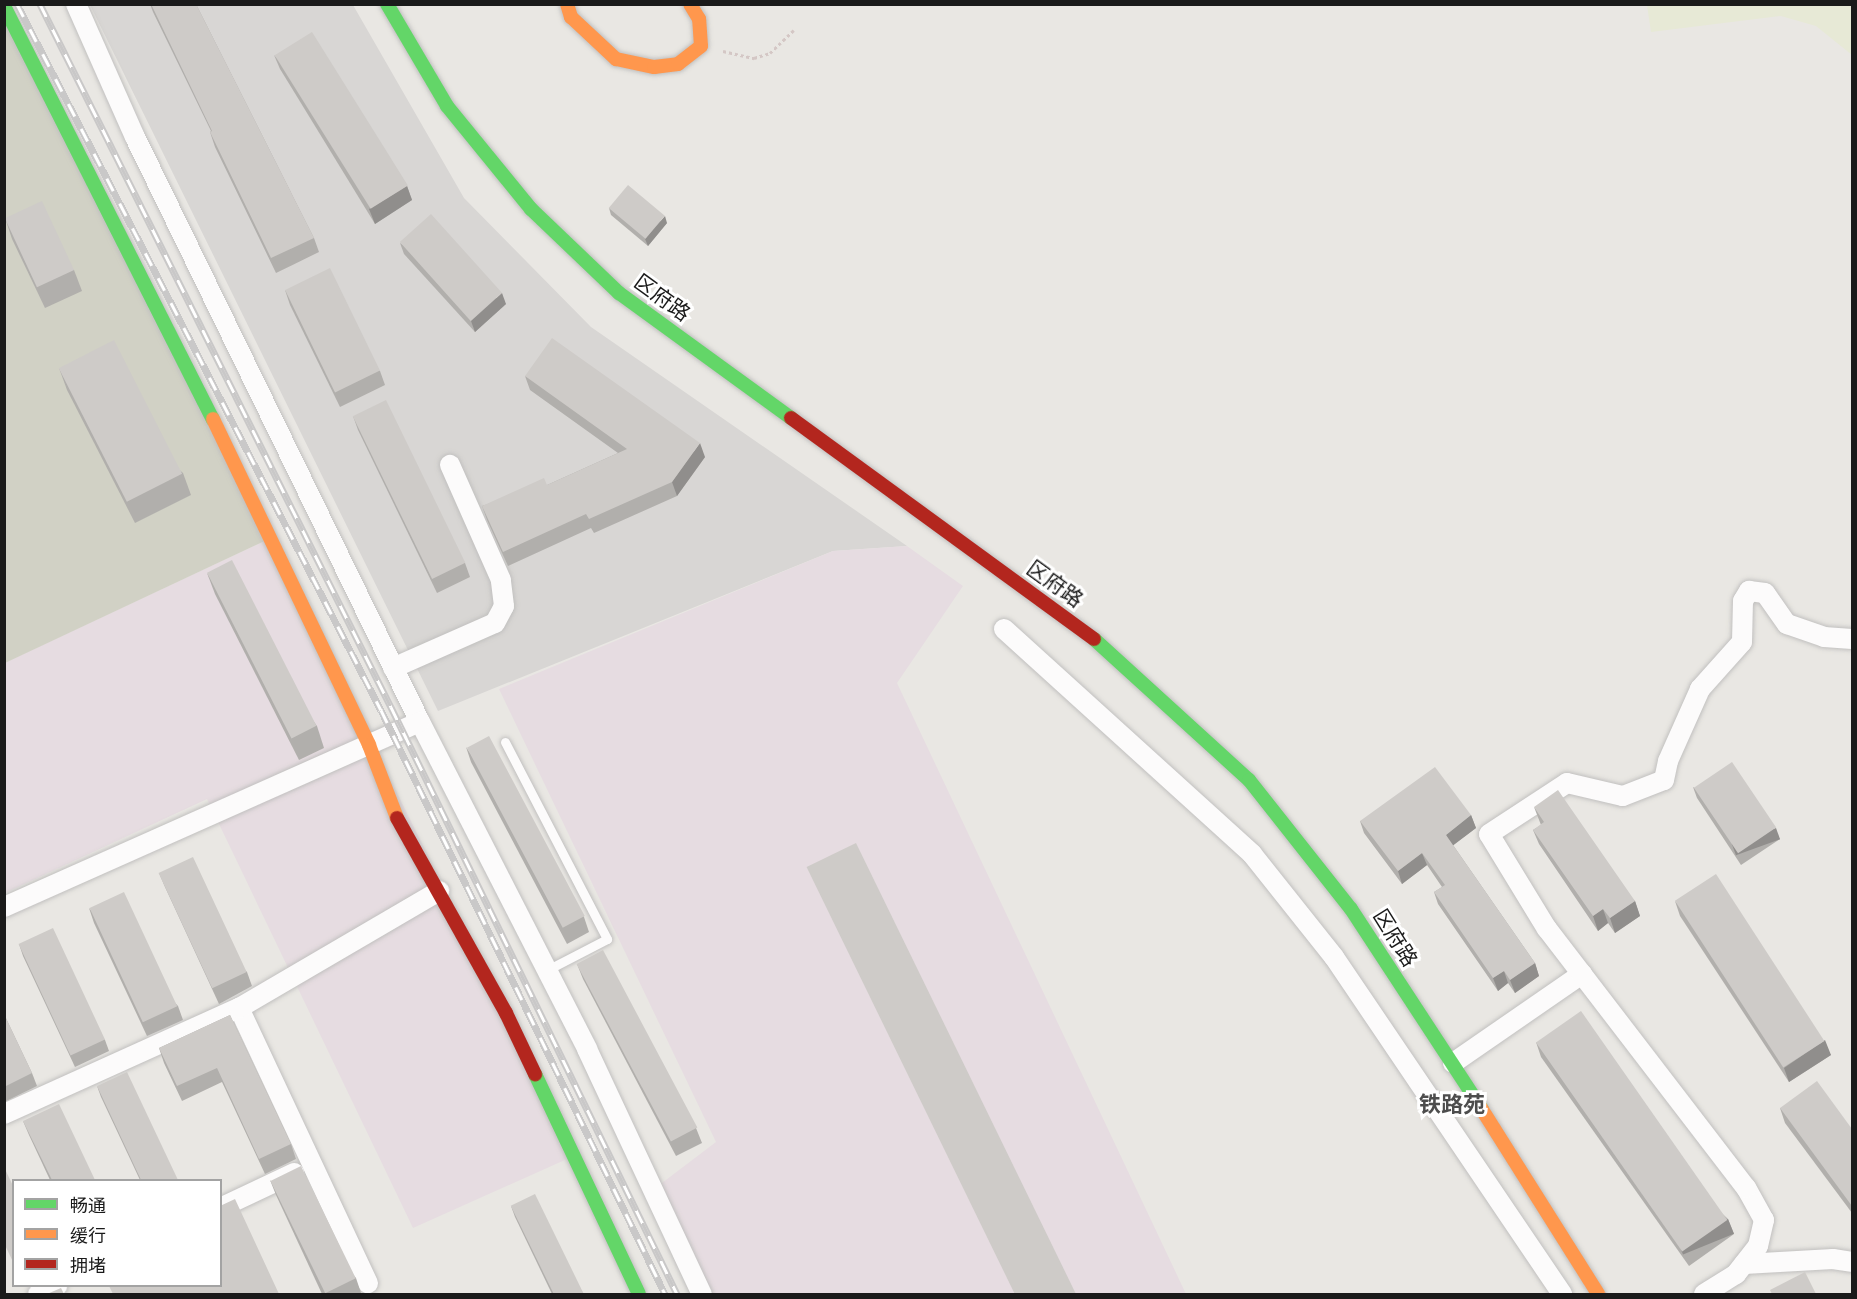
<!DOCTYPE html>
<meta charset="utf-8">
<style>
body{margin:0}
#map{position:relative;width:1857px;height:1299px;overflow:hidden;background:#e9e7e3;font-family:Karla,"Noto Sans SC",sans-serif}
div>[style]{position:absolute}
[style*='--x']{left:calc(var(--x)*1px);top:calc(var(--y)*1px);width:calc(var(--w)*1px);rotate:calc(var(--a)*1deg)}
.residential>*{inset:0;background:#d8d6d4}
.industrial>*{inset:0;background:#e6dce1}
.construction>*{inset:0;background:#d1d1c5}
.farmland>*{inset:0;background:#e7e9d6}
.path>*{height:3px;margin-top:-1.5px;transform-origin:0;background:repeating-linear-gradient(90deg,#d4c7c5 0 3px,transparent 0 6px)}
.roads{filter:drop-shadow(0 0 2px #c1c0bf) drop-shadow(0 0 2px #c1c0bf)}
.lane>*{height:9px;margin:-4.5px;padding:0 4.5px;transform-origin:4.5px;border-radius:4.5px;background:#fcfbfb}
.street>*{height:20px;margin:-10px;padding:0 10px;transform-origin:10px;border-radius:10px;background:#fcfbfb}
.fast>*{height:14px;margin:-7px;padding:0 7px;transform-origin:7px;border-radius:7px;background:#63d668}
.slow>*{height:14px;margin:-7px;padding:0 7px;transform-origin:7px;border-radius:7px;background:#ff974d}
.jam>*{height:14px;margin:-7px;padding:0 7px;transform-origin:7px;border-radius:7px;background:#b3261e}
.rail>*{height:7px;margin-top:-3.5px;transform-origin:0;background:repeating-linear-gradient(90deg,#fff 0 14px,#c9c8c8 0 28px);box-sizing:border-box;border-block:2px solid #c9c8c8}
.wall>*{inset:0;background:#b1afac}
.shaded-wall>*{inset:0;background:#908e8c;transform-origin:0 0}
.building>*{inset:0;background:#cecbc8;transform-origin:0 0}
span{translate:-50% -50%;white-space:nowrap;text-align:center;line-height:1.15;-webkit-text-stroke:6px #fff;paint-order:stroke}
.street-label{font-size:21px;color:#1a1a1a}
.neighbourhood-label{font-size:22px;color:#4d4d4d;font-weight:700}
.frame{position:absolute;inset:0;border:6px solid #1a1a1a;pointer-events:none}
.legend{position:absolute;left:12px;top:1179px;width:210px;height:108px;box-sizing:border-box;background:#fff;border:2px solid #a3a3a3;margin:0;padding:8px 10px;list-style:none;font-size:18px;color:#1a1a1a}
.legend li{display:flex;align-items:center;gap:12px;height:30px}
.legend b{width:30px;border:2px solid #a3a3a3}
</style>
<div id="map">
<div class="residential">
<i style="clip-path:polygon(90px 5px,353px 5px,464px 198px,591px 327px,907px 546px,833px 551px,438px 711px)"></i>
</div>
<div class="industrial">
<i style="clip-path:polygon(271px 538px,576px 1155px,413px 1228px,207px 799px,5px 893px,4px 663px)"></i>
<i style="clip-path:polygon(907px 546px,963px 586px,897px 683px,1186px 1294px,710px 1294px,658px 1186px,716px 1142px,499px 689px,833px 551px)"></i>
</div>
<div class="construction">
<i style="clip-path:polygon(4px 5px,271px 538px,5px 663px,4px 663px)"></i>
</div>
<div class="farmland">
<i style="clip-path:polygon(1647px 5px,1852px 5px,1852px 55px,1816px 26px,1781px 16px,1651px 32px)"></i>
</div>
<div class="path">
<i style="--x:723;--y:51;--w:32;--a:13"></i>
<i style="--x:754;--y:58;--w:17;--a:-17"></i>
<i style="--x:770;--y:53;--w:33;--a:-44"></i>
</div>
<div class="roads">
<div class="lane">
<i style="--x:505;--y:742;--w:222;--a:62.6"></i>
<i style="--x:607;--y:939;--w:68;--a:152.7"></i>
</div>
<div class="street">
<i style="--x:76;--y:4;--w:145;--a:66.1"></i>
<i style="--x:135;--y:137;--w:651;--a:64.03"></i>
<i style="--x:420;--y:722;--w:367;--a:62.9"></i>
<i style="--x:587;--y:1049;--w:271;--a:64.9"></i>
<i style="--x:1004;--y:629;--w:335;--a:42.2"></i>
<i style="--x:1252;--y:854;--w:132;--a:51.5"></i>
<i style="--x:1334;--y:957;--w:407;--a:55.9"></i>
<i style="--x:393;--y:668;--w:111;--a:-23.8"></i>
<i style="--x:495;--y:623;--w:19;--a:-62"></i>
<i style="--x:504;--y:606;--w:26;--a:-97"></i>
<i style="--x:501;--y:580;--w:126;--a:-113.9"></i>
<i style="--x:4;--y:907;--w:455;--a:-24"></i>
<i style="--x:239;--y:1008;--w:304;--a:64.9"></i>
<i style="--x:1453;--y:1063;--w:157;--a:-34.6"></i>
<i style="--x:4;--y:1114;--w:258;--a:-24.3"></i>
<i style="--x:239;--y:1008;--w:232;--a:-30.3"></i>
<i style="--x:220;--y:1208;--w:82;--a:-25.3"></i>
<i style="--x:1744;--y:1264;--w:89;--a:-3.2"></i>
<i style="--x:1833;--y:1259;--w:19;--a:9"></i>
<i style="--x:38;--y:1294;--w:21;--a:-23"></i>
<i style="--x:1704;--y:1294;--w:38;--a:-32"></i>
<i style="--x:1736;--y:1274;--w:36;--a:-52"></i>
<i style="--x:1758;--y:1246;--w:27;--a:-77"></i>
<i style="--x:1764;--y:1220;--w:37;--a:-119"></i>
<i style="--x:1746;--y:1188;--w:327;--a:-127.5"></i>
<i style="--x:1547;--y:929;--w:111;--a:-121.4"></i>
<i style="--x:1489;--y:834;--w:93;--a:-33.2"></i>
<i style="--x:1567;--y:783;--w:57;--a:13.1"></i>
<i style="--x:1623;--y:796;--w:44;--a:-21.3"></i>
<i style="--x:1664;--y:780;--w:19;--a:-78"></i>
<i style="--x:1668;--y:761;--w:79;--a:-66"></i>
<i style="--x:1700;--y:689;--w:63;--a:-48.2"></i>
<i style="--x:1742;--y:642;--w:41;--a:-88.6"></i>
<i style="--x:1743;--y:601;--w:12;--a:-59"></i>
<i style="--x:1749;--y:591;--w:16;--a:7"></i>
<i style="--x:1765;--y:593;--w:38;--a:55"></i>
<i style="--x:1787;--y:624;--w:39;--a:19"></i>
<i style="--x:1824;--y:637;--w:28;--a:4"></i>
</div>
<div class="fast">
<i style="--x:387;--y:4;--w:118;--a:59.5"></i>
<i style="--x:447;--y:106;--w:133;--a:50.8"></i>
<i style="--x:531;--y:209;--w:122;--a:43.7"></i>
<i style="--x:619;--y:293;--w:213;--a:36"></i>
<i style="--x:4;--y:6;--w:463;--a:63.2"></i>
<i style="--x:1094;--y:639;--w:210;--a:42.3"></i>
<i style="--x:1249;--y:780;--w:164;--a:51.7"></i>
<i style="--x:1351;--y:909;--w:238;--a:56.8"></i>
<i style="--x:535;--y:1074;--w:243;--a:64.7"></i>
</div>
<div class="slow">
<i style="--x:567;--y:4;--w:14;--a:73"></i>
<i style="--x:571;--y:17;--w:62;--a:43"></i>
<i style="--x:616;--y:59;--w:39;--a:12"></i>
<i style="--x:654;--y:67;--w:24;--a:-7"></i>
<i style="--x:678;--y:64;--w:29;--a:-38"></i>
<i style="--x:701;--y:46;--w:27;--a:-94"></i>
<i style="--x:699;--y:19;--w:17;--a:-121"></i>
<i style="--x:213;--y:419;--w:361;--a:64.4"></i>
<i style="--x:369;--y:745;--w:78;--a:69"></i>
<i style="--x:1481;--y:1108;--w:220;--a:57.8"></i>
</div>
<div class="jam">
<i style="--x:791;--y:418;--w:375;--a:36.1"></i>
<i style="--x:397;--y:818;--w:223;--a:60.8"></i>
<i style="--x:506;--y:1013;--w:68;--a:64.6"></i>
</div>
</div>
<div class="rail">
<i style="--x:17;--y:4;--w:794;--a:62.73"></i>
<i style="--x:381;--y:710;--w:649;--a:64.07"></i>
<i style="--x:40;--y:4;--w:786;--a:63.47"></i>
<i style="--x:391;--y:707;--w:653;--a:64.02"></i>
</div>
<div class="wall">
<i style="clip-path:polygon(150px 4px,196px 4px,314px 238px,319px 252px,276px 273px,215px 147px,210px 132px,211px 131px,153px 12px)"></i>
<i style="clip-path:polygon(274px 55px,407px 186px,412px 200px,375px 224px,280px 69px)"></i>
<i style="clip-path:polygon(609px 208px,667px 223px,648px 246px,611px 215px)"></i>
<i style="clip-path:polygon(5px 218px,74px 270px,82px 291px,45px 308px,12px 239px)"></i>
<i style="clip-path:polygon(400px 243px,506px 304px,475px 332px,404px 254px)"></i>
<i style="clip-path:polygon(285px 290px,380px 371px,385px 385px,340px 407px,290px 305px)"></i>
<i style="clip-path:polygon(59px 368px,183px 473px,191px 495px,135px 523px,67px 390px)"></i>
<i style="clip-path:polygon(525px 376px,705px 457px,677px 496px,594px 533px,591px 528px,508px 566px,487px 520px,482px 506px,547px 485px,618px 453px,530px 390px)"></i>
<i style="clip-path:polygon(353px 416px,465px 563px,470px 577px,437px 593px,358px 430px)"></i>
<i style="clip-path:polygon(207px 573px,317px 726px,324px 748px,299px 760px,215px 594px)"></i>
<i style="clip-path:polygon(466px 747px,584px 917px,589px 932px,567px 944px,471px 762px)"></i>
<i style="clip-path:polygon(1693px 787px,1780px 839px,1741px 865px,1697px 798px)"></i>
<i style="clip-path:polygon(1534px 807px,1635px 901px,1640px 916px,1615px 933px,1608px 923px,1598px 931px,1539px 844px,1533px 830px,1541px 825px)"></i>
<i style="clip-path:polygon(1471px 815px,1476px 828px,1453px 845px,1535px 963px,1539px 976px,1515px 993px,1508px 983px,1498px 991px,1438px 904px,1434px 892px,1442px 887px,1427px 865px,1402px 884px,1364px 833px,1360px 821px)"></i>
<i style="clip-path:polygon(159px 873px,247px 972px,252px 986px,219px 1004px,165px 887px)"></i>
<i style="clip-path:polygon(1675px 901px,1831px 1055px,1789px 1082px,1680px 916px)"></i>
<i style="clip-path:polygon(89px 908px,178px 1006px,183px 1020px,147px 1036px,94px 923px)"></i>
<i style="clip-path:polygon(19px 944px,105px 1040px,109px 1051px,75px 1067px,23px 956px)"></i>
<i style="clip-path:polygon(577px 964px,696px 1128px,702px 1143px,676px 1156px,583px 979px)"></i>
<i style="clip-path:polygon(4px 1014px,32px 1073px,37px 1086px,4px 1102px)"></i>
<i style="clip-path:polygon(230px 1015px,291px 1144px,296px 1159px,265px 1174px,222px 1082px,182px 1101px,164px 1063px,159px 1048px)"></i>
<i style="clip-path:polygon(1536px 1042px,1728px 1219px,1734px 1234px,1689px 1266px,1541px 1057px)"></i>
<i style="clip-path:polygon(97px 1086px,178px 1180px,140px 1180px,101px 1097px)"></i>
<i style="clip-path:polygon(1780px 1108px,1852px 1129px,1852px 1213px,1785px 1123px)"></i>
<i style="clip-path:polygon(23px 1121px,95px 1180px,50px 1180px,29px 1135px)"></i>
<i style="clip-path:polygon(270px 1180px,356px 1278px,361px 1293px,357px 1294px,322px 1294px,276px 1195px)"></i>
<i style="clip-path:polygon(511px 1206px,584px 1294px,552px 1294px,515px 1217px)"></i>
</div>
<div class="shaded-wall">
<i style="clip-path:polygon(407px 186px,412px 200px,375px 224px,369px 209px)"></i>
<i style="clip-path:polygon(665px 216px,667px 223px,648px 246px,645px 239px)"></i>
<i style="clip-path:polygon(502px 293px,506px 304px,475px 332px,471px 321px)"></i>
<i style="clip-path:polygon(700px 443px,705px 457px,677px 496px,672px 482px)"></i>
<i style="clip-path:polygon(1471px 815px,1476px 828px,1451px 847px,1446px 835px)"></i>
<i style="left:1776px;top:828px;width:12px;height:47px;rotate:70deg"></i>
<i style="clip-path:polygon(1422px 853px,1427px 865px,1402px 884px,1398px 871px)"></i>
<i style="clip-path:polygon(1635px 901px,1640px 916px,1615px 933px,1610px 918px)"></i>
<i style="clip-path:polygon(1603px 909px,1608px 923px,1598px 931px,1593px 916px)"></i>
<i style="clip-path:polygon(1535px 963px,1539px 976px,1515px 993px,1510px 980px)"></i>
<i style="clip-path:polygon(1504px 971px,1508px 983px,1498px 991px,1493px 978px)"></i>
<i style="clip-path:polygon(1825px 1040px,1831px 1055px,1789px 1082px,1784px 1068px)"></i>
<i style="left:1728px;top:1219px;width:16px;height:55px;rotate:68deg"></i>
</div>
<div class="building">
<i style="clip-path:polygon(151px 4px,196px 4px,314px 238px,271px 258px,210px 132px,212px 131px)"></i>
<i style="left:312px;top:32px;width:181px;height:44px;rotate:58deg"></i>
<i style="left:628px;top:185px;width:48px;height:30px;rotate:40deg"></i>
<i style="left:42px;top:201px;width:76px;height:41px;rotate:65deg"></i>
<i style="left:431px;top:214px;width:106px;height:42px;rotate:48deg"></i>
<i style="left:330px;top:268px;width:114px;height:50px;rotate:64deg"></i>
<i style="clip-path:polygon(552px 338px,700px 443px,672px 482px,589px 519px,586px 514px,503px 552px,482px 506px,544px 478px,547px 485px,627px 449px,525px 376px)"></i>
<i style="left:114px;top:340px;width:150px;height:62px;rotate:63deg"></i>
<i style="left:386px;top:400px;width:181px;height:37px;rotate:64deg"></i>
<i style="left:232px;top:560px;width:186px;height:28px;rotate:63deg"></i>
<i style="left:489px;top:736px;width:204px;height:25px;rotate:62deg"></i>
<i style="left:1732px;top:762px;width:79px;height:46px;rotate:56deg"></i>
<i style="clip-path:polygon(1435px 767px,1471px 815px,1446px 835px,1535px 963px,1510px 980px,1504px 971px,1493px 978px,1434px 892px,1445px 885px,1422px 853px,1398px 871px,1360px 821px)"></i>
<i style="clip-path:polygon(1558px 790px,1635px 901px,1610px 918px,1603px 909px,1593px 916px,1533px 830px,1544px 822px,1534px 807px)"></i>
<i style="left:856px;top:843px;width:504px;height:55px;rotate:64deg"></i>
<i style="left:193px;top:857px;width:127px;height:38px;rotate:65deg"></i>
<i style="left:1716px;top:874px;width:199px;height:49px;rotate:57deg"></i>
<i style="left:124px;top:892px;width:126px;height:38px;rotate:65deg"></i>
<i style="left:53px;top:928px;width:123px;height:38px;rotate:65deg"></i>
<i style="left:603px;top:950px;width:201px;height:30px;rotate:62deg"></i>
<i style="left:1581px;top:1011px;width:255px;height:55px;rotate:55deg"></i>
<i style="clip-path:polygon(4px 1014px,32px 1073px,4px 1087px)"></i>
<i style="clip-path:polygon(230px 1015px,291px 1144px,259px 1159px,217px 1068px,177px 1086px,159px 1048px)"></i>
<i style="clip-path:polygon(127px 1072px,178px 1180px,141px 1180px,97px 1086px)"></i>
<i style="clip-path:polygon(1817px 1081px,1852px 1129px,1852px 1206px,1780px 1108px)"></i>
<i style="clip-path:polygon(59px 1104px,95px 1180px,52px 1180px,23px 1121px)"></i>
<i style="left:301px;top:1166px;width:125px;height:34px;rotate:64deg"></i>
<i style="clip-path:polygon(4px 1167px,14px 1188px,14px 1264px,4px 1243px)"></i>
<i style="left:535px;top:1194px;width:111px;height:27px;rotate:64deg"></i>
<i style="clip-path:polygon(235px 1199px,279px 1294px,113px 1294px,109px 1286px,220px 1286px,220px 1206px)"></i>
<i style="clip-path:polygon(1805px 1272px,1816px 1294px,1772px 1294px,1770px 1290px)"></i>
<i style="clip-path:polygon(61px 1288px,64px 1294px,47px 1294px)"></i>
</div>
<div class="street-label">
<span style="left:662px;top:298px;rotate:36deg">区府路</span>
<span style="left:1055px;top:584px;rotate:36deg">区府路</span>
<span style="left:1395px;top:938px;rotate:58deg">区府路</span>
</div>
<div class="neighbourhood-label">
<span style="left:1452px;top:1106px">铁路苑</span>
</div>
<div class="frame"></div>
<ul class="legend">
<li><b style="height:8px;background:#63d668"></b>畅通</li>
<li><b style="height:8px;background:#ff974d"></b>缓行</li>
<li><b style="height:8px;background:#b3261e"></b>拥堵</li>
</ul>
</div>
